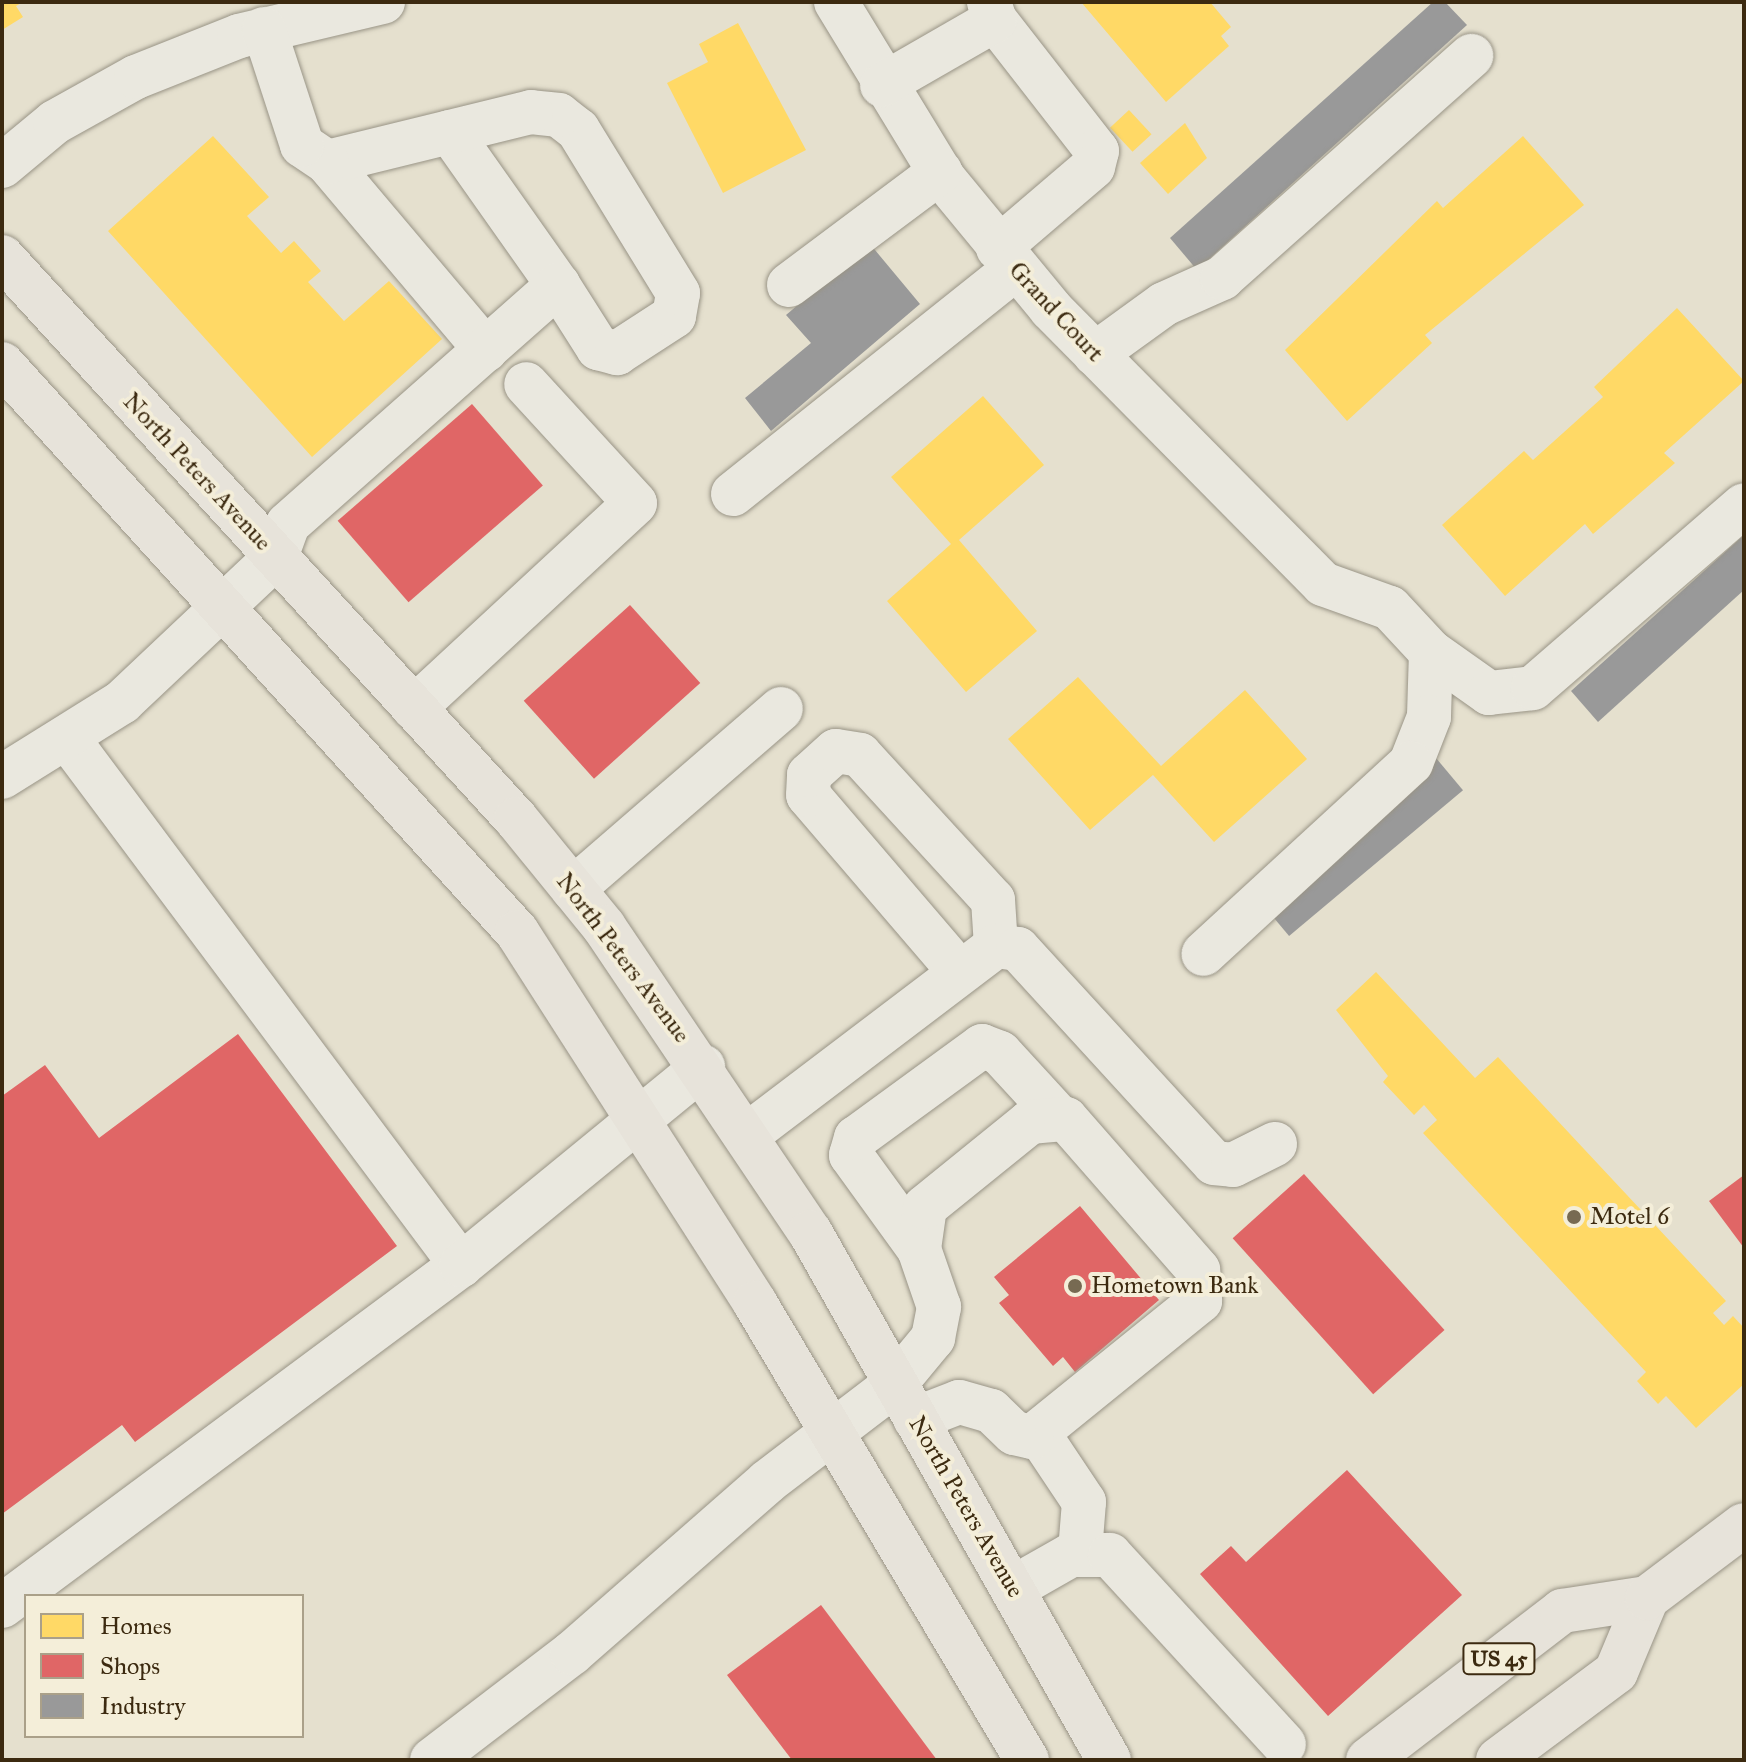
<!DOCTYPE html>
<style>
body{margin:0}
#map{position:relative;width:1746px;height:1762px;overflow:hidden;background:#e5e0ce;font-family:"IM FELL Great Primer",serif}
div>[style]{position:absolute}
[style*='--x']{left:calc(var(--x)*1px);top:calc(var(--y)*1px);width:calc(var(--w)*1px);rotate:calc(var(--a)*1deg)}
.homes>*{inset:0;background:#ffd966;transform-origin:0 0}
.shops>*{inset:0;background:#e06666;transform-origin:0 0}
.industry>*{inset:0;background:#999;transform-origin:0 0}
.roads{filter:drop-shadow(0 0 2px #999486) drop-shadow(0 0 2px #999486)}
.minor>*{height:44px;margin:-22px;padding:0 22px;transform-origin:22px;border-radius:22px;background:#eae8df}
.major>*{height:44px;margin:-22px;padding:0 22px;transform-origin:22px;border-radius:22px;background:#e7e3da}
.dots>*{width:22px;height:22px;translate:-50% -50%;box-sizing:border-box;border:4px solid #f4eed9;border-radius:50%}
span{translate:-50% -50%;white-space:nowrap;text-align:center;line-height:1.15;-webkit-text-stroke:8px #f4eed9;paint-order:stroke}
.shield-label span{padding:2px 6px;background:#f4eed9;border:2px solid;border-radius:6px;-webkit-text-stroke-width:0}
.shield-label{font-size:22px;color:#3c2a10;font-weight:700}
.street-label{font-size:24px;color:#3c2a10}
.poi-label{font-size:24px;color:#3c2a10}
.left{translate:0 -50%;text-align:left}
.frame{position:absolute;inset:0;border:4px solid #3c2a10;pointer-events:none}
.legend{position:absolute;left:24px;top:1594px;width:280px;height:144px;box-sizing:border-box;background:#f4eed9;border:2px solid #aaa089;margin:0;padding:10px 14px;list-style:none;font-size:24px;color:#3c2a10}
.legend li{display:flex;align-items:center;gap:16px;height:40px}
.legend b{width:40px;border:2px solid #aaa089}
</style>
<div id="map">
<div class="homes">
<i style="clip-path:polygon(2px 2px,23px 2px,16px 6px,23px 17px,2px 30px)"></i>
<i style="clip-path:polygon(1081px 2px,1210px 2px,1231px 27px,1221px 36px,1229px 46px,1166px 102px)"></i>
<i style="clip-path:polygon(738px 23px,806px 150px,723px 193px,667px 83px,708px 62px,699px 44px)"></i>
<i style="left:1129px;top:110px;width:33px;height:26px;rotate:47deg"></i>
<i style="clip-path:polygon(1185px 123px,1207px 158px,1168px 194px,1140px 163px)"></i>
<i style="clip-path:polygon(213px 136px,269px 197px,247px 216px,281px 253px,294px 241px,321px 271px,308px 282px,344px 321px,389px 281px,442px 339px,312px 457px,108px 231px)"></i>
<i style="clip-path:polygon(1523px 136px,1584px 205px,1425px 335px,1432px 343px,1347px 421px,1285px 350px,1437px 201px,1443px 208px)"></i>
<i style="clip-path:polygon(1677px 308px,1744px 381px,1664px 453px,1675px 463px,1593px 534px,1585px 524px,1505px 596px,1442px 525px,1524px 451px,1533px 460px,1603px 397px,1594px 387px)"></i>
<i style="clip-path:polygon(983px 396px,1044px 465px,959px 540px,1037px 631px,966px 692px,887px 601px,951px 544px,891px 477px)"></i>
<i style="clip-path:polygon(1078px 677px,1161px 766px,1245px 690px,1307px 759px,1214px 842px,1153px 775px,1090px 830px,1008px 739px)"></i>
<i style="clip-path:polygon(1376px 972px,1475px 1078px,1498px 1057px,1726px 1301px,1713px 1313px,1724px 1325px,1733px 1316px,1744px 1328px,1744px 1384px,1696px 1428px,1666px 1396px,1658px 1404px,1637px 1381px,1646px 1372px,1423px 1133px,1437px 1120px,1424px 1105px,1414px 1115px,1383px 1082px,1388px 1076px,1336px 1010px)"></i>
</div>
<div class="shops">
<i style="left:472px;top:404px;width:108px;height:178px;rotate:49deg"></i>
<i style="left:630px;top:605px;width:105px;height:143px;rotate:48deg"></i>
<i style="clip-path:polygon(238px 1034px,397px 1246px,135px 1442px,122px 1425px,2px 1514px,2px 1096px,45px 1065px,99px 1138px)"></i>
<i style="left:1304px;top:1174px;width:210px;height:96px;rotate:48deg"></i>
<i style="clip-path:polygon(1744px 1175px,1744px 1248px,1709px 1201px)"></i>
<i style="clip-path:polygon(1080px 1206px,1159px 1300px,1075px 1372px,1063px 1357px,1053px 1366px,999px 1303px,1009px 1295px,994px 1277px)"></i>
<i style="clip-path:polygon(1347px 1470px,1462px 1595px,1328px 1716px,1200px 1574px,1231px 1546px,1246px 1562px)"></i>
<i style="clip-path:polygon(821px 1605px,937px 1760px,792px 1760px,727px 1675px)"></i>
</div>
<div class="industry">
<i style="clip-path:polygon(1433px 2px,1445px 2px,1467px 25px,1197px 270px,1170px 238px)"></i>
<i style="clip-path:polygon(870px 244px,920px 304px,771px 431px,745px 398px,811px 343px,786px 315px)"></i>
<i style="clip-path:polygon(1744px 535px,1744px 590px,1598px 722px,1571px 691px)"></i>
<i style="left:1436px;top:758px;width:42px;height:227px;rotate:50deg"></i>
</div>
<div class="roads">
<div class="minor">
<i style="--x:836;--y:2;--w:207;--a:58.6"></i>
<i style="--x:944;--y:179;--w:168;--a:50.5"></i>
<i style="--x:1051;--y:309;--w:387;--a:45.3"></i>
<i style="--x:1323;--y:584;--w:71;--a:19.7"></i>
<i style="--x:1390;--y:608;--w:60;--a:47"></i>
<i style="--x:1431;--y:652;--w:65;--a:91.8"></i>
<i style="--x:1429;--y:717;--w:49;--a:111.4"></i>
<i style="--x:1411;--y:763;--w:282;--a:137.4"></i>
<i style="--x:989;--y:2;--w:19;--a:72"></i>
<i style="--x:995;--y:20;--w:166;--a:52.1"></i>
<i style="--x:1097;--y:151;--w:16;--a:104"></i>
<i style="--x:1093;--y:167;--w:125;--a:139.5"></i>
<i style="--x:882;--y:85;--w:130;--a:-29.9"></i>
<i style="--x:450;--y:132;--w:187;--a:54.8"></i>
<i style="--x:327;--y:162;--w:246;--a:49.8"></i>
<i style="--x:2;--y:166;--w:69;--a:-39.7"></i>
<i style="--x:55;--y:122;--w:93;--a:-29.1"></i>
<i style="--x:136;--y:77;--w:111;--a:-21.7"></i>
<i style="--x:239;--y:36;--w:148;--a:-13.3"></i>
<i style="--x:789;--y:285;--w:189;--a:-36.8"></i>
<i style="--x:1095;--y:354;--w:85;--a:-35.9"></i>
<i style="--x:1164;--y:304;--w:64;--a:-24.1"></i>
<i style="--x:1222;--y:278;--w:334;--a:-41.7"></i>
<i style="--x:733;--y:494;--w:361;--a:-38.6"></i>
<i style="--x:1431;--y:652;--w:71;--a:35.3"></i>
<i style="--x:1489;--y:693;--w:44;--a:-6.5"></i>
<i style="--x:1533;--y:688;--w:279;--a:-40.9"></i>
<i style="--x:414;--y:708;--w:301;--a:-42.8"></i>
<i style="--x:635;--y:503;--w:161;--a:-132.5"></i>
<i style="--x:68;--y:739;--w:657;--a:53.23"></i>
<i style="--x:2;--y:777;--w:142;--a:-32"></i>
<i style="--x:122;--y:702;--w:212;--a:-43.3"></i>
<i style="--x:276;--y:557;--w:35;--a:-70"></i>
<i style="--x:288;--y:524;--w:361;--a:-41.5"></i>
<i style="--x:558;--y:285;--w:75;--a:57.6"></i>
<i style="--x:598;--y:348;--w:20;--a:15"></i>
<i style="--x:617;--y:353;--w:68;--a:-33"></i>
<i style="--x:674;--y:316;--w:23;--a:-80"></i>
<i style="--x:678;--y:293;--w:191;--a:-121.5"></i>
<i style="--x:578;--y:130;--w:24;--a:-142"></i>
<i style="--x:559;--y:115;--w:28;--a:-174"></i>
<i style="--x:531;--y:112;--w:210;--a:166.2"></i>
<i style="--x:327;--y:162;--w:30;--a:-146"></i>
<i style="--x:302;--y:145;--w:122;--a:-108.1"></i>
<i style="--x:573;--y:889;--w:275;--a:-40.9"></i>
<i style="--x:958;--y:970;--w:230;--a:-130.6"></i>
<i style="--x:808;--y:795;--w:20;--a:-87"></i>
<i style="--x:809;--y:775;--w:36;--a:-42"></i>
<i style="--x:836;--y:751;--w:24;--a:9"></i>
<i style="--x:860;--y:755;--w:197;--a:47.5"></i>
<i style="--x:993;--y:900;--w:46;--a:86.3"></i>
<i style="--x:747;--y:1135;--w:313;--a:-37.2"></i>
<i style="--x:996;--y:946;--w:22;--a:8"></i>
<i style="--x:1018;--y:949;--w:290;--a:47.5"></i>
<i style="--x:1214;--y:1163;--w:19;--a:6"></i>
<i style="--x:1233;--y:1165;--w:47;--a:-26.6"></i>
<i style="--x:919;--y:1249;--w:116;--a:-125.9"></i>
<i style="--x:851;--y:1155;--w:18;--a:-74"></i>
<i style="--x:856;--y:1138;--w:156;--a:-36.1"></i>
<i style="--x:982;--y:1046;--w:19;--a:21"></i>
<i style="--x:1000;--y:1053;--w:84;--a:47.4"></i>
<i style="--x:1038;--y:1433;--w:83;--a:56.3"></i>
<i style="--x:1084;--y:1502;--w:50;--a:94.6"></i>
<i style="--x:1013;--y:1588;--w:67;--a:-29.6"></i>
<i style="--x:1071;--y:1555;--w:39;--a:0"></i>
<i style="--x:1110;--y:1555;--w:257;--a:47.4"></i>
<i style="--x:2;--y:1606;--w:572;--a:-36.61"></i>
<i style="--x:461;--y:1265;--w:313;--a:-39.3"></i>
<i style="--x:432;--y:1760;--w:176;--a:-37.4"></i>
<i style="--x:572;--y:1653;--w:259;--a:-41.2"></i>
<i style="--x:767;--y:1482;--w:161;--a:-37.4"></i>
<i style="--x:895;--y:1384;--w:60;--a:-50.4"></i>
<i style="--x:933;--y:1338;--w:32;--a:-79"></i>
<i style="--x:939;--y:1307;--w:61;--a:-109"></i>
<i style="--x:919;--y:1249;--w:42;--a:-81.9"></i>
<i style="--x:925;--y:1207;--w:135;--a:-39"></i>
<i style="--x:1030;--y:1122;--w:36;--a:-5"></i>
<i style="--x:1066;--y:1119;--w:201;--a:48.8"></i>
<i style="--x:1198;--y:1270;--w:31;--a:86"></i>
<i style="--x:1200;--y:1301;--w:216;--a:141"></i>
<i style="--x:1032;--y:1437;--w:18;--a:-167"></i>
<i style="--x:1014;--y:1433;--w:32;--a:-136"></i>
<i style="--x:991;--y:1411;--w:33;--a:-164"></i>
<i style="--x:959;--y:1402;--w:47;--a:158.9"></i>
</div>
<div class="major">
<i style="--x:2;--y:257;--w:762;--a:47.55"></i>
<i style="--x:516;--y:819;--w:139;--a:50.8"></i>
<i style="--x:604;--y:927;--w:368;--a:56"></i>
<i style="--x:810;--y:1232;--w:607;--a:60.48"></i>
<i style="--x:2;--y:364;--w:767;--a:47.8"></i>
<i style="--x:517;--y:932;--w:441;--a:57.3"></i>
<i style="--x:755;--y:1303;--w:532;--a:59.24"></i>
<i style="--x:1368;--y:1760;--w:245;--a:-37.5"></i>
<i style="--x:1562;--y:1611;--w:86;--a:-8.7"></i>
<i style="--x:1498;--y:1760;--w:147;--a:-36.7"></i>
<i style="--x:1616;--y:1672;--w:80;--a:-67.3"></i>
<i style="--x:1647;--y:1598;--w:121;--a:-37"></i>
</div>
</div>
<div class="dots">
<i style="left:1574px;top:1217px;background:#776a52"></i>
<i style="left:1075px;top:1286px;background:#776a52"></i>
</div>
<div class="shield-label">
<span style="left:1499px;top:1659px">US 45</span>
</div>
<div class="street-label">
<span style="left:1056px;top:312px;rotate:47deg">Grand Court</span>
<span style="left:197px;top:472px;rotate:47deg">North Peters Avenue</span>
<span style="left:623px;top:958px;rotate:53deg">North Peters Avenue</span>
<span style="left:966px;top:1507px;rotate:60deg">North Peters Avenue</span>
</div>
<div class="poi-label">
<span class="left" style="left:1590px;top:1217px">Motel 6</span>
<span class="left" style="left:1091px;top:1286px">Hometown Bank</span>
</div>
<div class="frame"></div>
<ul class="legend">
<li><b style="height:22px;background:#ffd966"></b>Homes</li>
<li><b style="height:22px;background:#e06666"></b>Shops</li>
<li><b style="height:22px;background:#999"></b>Industry</li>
</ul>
</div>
